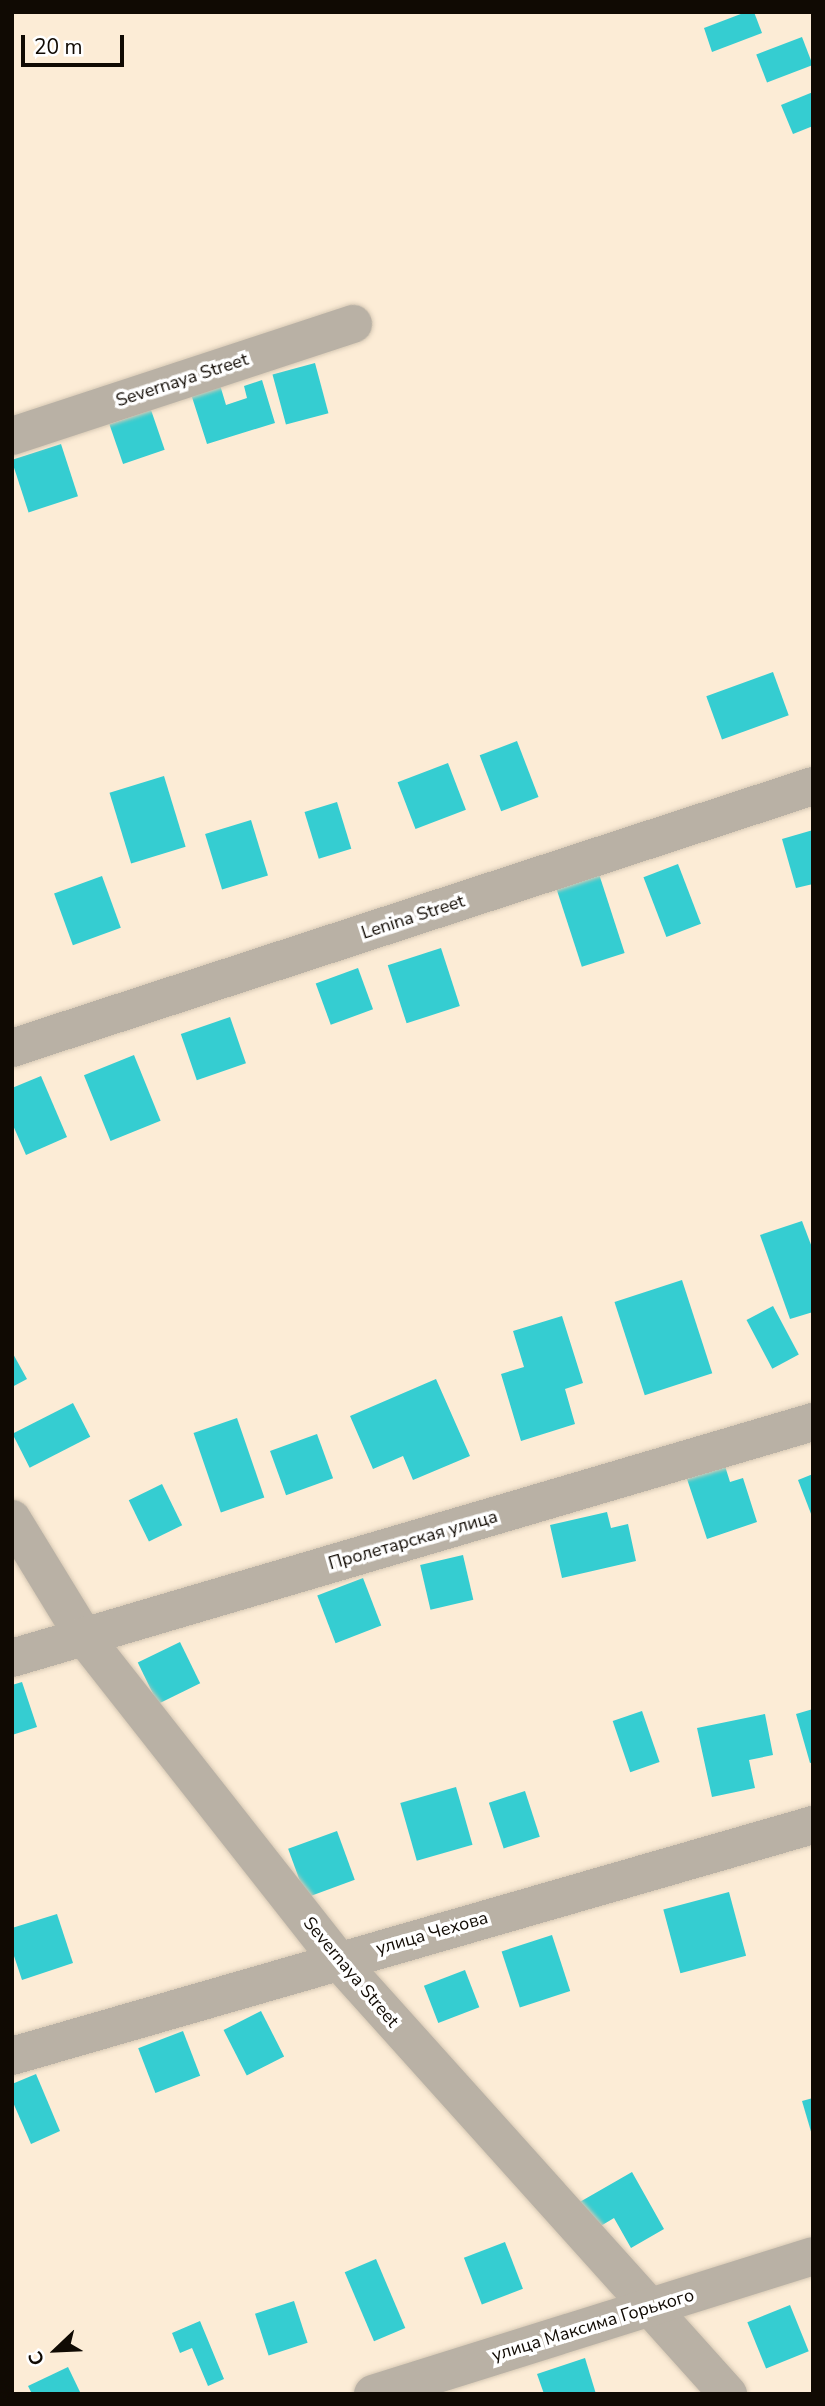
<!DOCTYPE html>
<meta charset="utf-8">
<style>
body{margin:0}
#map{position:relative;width:825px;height:2406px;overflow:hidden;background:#fcecd6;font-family:"Nunito Sans",sans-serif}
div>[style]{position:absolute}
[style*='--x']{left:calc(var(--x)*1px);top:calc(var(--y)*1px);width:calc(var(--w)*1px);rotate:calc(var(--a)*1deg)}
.building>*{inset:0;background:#35cdd1;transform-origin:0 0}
.roads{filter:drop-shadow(0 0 2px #d6c8b4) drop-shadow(0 0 2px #d6c8b4)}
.minor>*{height:38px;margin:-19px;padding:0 19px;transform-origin:19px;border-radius:19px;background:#b9b1a5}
.tertiary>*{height:38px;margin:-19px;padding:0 19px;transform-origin:19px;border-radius:19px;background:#b9b1a5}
span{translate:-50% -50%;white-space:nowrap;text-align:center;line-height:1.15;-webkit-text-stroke:7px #fff;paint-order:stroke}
.street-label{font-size:18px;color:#100a03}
.frame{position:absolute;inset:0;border:14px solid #100a03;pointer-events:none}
.north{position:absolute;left:21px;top:2315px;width:70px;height:70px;-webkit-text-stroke:5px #fff;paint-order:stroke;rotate:247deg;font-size:19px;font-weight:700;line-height:28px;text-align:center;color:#100a03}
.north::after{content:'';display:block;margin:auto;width:24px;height:32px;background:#100a03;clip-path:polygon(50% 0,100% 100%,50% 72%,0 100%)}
.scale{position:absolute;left:21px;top:35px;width:103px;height:32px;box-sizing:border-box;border:4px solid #100a03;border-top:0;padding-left:9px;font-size:21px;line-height:24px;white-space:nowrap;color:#100a03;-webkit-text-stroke:5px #fff;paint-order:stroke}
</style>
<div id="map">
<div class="building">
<i style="clip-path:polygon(746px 12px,754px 12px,762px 33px,712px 52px,704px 28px)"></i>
<i style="left:802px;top:37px;width:30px;height:49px;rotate:69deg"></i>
<i style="clip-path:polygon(813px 92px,813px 126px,793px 134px,781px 105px)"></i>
<i style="left:315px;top:363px;width:52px;height:44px;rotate:75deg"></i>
<i style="clip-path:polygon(262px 380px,275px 423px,207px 444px,191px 394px,220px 385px,226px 405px,247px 398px,244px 386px)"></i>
<i style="left:151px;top:410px;width:42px;height:44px;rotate:71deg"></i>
<i style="left:61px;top:444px;width:55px;height:52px;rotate:72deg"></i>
<i style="left:773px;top:672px;width:46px;height:71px;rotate:70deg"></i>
<i style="left:517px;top:741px;width:60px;height:40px;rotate:69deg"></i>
<i style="left:448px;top:763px;width:50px;height:54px;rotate:69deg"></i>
<i style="left:164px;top:776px;width:74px;height:57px;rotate:73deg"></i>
<i style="left:337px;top:802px;width:49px;height:34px;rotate:73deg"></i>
<i style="left:251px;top:820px;width:58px;height:48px;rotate:73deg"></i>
<i style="clip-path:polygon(813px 830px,813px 884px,796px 888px,782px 839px)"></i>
<i style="left:678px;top:864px;width:64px;height:37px;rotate:69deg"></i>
<i style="left:599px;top:874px;width:83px;height:45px;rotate:72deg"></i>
<i style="left:102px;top:876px;width:55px;height:51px;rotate:70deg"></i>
<i style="left:441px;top:948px;width:61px;height:56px;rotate:72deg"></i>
<i style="left:358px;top:968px;width:44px;height:45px;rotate:70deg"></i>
<i style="left:230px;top:1017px;width:49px;height:52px;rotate:71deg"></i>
<i style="left:134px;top:1055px;width:71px;height:54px;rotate:68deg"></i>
<i style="clip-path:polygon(41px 1076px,67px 1137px,26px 1155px,12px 1123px,12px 1088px)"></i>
<i style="clip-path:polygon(802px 1221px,813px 1250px,813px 1312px,790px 1319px,760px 1235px)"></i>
<i style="left:682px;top:1280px;width:98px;height:71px;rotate:72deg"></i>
<i style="left:773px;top:1306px;width:55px;height:30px;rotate:62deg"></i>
<i style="clip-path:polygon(562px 1316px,583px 1383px,565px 1389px,575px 1424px,521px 1441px,501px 1374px,524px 1367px,513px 1331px)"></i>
<i style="clip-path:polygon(12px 1352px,27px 1379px,12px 1387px)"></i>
<i style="clip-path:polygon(436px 1379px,470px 1456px,413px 1480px,403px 1456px,373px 1469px,350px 1416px)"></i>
<i style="left:73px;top:1403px;width:38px;height:68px;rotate:63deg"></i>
<i style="left:237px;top:1418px;width:84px;height:46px;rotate:71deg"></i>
<i style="left:317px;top:1434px;width:47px;height:50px;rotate:70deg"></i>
<i style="clip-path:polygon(725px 1466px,730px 1482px,743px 1478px,757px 1522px,707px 1539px,687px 1479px)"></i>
<i style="clip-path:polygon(813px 1474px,813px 1519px,798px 1480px)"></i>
<i style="left:162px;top:1484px;width:46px;height:37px;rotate:64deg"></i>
<i style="clip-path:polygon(607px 1512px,611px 1528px,628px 1524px,636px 1561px,562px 1578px,550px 1525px)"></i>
<i style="left:463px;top:1555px;width:46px;height:44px;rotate:77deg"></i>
<i style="left:363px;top:1578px;width:51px;height:49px;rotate:69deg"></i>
<i style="left:180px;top:1642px;width:46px;height:47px;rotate:64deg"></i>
<i style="clip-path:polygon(22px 1682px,37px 1727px,12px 1735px,12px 1685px)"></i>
<i style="clip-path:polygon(813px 1709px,813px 1762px,810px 1763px,796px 1714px)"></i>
<i style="left:642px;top:1711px;width:54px;height:31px;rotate:71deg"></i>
<i style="clip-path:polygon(765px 1714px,773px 1755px,749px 1760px,755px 1788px,712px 1797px,697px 1728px)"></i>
<i style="left:456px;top:1787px;width:60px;height:58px;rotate:74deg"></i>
<i style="left:525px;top:1791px;width:48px;height:38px;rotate:72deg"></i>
<i style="left:337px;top:1831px;width:52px;height:52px;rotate:70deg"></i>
<i style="left:729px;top:1892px;width:66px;height:68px;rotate:75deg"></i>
<i style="clip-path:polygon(57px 1914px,73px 1963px,22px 1980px,12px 1950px,12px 1928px)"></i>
<i style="left:552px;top:1935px;width:59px;height:53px;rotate:72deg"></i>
<i style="left:465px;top:1970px;width:40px;height:44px;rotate:69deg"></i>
<i style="left:261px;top:2011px;width:51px;height:42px;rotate:63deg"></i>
<i style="left:183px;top:2031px;width:48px;height:48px;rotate:69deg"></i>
<i style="clip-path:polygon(36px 2074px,60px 2131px,31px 2144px,12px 2100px,12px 2084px)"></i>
<i style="clip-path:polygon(813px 2098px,813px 2135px,812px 2135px,802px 2101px)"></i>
<i style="clip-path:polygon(632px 2172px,664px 2229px,631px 2248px,614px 2218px,594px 2230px,578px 2203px)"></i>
<i style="left:505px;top:2242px;width:50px;height:44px;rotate:69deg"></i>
<i style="left:376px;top:2259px;width:75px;height:34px;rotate:67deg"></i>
<i style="left:294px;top:2301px;width:44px;height:41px;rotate:72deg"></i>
<i style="left:790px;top:2305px;width:50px;height:46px;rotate:68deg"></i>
<i style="clip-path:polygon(200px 2321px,224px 2379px,208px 2386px,192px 2348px,180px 2353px,172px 2333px)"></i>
<i style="clip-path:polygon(585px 2358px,596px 2394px,544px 2394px,537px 2374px)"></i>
<i style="clip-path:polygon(68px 2367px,81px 2394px,32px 2394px,28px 2386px)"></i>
</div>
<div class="roads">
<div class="minor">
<i style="--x:12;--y:436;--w:359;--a:-18.2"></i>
<i style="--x:12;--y:1519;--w:138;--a:58.6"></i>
<i style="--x:84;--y:1637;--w:410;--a:51.8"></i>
<i style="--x:337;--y:1959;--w:585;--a:48.05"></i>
<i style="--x:12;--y:1658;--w:835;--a:-16.42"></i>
<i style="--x:12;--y:2056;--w:834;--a:-16.09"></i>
<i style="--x:373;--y:2394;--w:461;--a:-17.4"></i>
</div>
<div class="tertiary">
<i style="--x:12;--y:1048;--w:843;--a:-18.11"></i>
</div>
</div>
<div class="street-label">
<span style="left:182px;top:380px;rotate:-18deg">Severnaya Street</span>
<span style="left:413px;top:917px;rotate:-18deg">Lenina Street</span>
<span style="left:413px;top:1540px;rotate:-16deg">Пролетарская улица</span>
<span style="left:432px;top:1933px;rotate:-16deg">улица Чехова</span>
<span style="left:351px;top:1972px;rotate:50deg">Severnaya Street</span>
<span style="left:593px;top:2325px;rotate:-17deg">улица Максима Горького</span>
</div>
<div class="frame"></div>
<div class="north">С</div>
<div class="scale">20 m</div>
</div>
